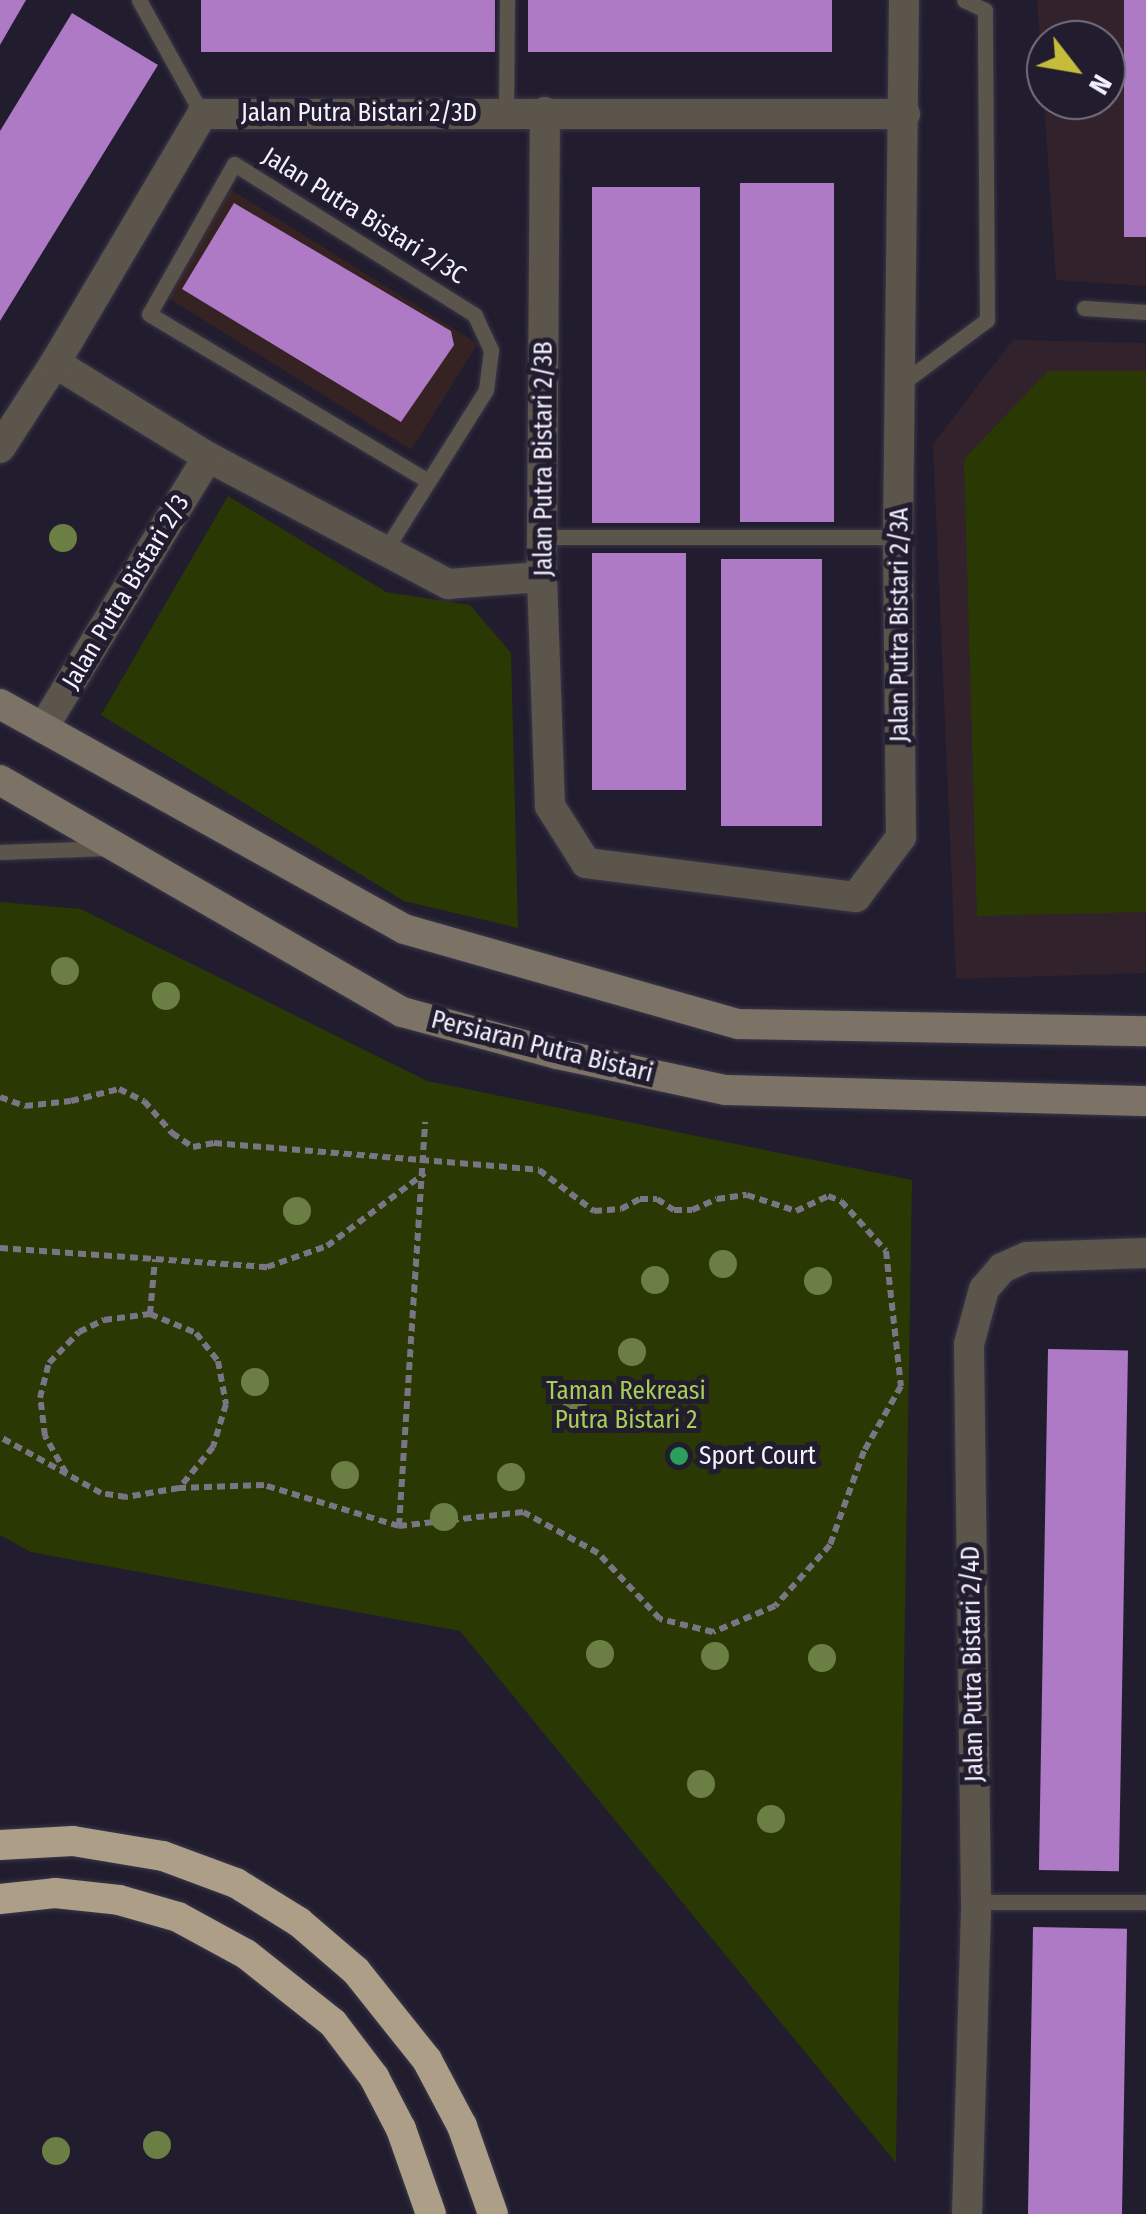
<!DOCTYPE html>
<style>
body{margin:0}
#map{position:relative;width:1146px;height:2214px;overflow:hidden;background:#211d2f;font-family:"Fira Sans Condensed",sans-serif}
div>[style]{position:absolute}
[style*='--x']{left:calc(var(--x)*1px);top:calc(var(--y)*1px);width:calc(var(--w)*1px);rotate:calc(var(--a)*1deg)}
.commercial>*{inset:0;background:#352222;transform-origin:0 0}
.education>*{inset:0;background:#32222b}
.green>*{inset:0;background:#2a3804}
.building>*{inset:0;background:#ae79c5;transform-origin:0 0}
.path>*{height:6px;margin-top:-3px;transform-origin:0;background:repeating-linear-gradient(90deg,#787585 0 8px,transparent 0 13px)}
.roads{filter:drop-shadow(0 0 2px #3a3748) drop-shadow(0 0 2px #3a3748)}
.service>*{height:15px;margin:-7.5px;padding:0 7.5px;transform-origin:7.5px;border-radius:7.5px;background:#5b554c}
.minor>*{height:30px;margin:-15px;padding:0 15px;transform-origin:15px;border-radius:15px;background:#5b554c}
.secondary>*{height:30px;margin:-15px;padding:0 15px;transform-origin:15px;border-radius:15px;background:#7c7265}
.motorway>*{height:30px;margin:-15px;padding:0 15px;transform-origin:15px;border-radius:15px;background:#ad9e88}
.trees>*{width:28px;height:28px;margin:-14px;border-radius:50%;background:#6b7e44}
.dots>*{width:28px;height:28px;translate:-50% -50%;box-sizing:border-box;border:5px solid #211d2f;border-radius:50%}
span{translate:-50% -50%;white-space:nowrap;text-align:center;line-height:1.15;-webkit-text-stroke:10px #211d2f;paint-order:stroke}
.street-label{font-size:25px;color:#f4f2ff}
.park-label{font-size:25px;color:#a8ce56}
.poi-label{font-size:25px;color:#f4f2ff}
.left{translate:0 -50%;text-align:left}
.north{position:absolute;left:1026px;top:20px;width:100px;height:100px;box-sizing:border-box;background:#211d2f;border:2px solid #757282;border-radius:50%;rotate:121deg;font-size:28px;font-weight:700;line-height:40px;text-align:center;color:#f4f2ff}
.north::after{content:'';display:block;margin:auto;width:35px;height:45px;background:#c6bc3c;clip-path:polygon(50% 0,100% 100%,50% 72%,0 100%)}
</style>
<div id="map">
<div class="commercial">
<i style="left:230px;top:189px;width:292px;height:125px;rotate:32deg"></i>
</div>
<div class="education">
<i style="clip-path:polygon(evenodd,1037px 0,1146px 0,1146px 286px,1056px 280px,1037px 0,1046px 40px,1106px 40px,1106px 100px,1046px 100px,1046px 40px)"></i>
<i style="clip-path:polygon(1013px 340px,1146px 343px,1146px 973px,956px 979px,933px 444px)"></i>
</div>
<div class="green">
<i style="clip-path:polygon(1048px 371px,1146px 371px,1146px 912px,977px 916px,964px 459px)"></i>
<i style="clip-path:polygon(228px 496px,386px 592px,470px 605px,511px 653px,518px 928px,404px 901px,101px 715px)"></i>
<i style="clip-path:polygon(0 902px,81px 909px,427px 1081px,912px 1180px,896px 2163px,460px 1631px,31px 1552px,0 1535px)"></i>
</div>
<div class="building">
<i style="clip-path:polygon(0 0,26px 0,0 45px)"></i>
<i style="left:201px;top:0;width:294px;height:52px"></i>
<i style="left:528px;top:0;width:304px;height:52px"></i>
<i style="left:1124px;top:0;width:22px;height:237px"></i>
<i style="clip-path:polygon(72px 13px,158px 65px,0 321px,0 131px)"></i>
<i style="left:834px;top:183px;width:339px;height:94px;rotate:90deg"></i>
<i style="left:700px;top:187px;width:336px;height:108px;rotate:90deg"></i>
<i style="clip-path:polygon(234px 203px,451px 331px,454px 345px,401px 422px,182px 289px)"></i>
<i style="left:686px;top:553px;width:237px;height:94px;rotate:90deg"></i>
<i style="left:822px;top:559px;width:267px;height:101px;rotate:90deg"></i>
<i style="left:1048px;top:1349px;width:80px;height:521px;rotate:1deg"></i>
<i style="left:1033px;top:1927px;width:94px;height:287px;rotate:1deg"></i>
</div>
<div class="path">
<i style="--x:0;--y:1097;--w:27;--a:20"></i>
<i style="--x:25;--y:1106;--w:46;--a:-6.2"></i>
<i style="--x:71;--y:1101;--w:49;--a:-14"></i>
<i style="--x:119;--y:1089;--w:28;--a:26"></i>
<i style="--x:144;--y:1101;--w:43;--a:48.8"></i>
<i style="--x:172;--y:1133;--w:25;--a:34"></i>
<i style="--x:193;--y:1147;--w:21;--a:-11"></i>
<i style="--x:214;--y:1143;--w:326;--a:4.7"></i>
<i style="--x:539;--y:1170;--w:69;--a:36.7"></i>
<i style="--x:594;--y:1211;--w:27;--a:-4"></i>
<i style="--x:621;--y:1209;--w:21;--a:-28"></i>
<i style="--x:640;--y:1199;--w:17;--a:0"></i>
<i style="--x:657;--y:1199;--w:20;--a:33"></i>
<i style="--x:674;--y:1210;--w:18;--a:0"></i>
<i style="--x:692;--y:1210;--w:27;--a:-24"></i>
<i style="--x:717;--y:1199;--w:30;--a:-8"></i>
<i style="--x:747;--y:1195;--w:52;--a:18.1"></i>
<i style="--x:796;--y:1211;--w:35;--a:-25"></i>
<i style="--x:828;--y:1196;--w:14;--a:21"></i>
<i style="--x:841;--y:1201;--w:67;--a:48"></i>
<i style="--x:886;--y:1251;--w:136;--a:83.7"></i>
<i style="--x:901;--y:1386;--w:75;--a:119.6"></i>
<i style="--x:864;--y:1451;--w:100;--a:109.9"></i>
<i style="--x:830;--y:1545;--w:82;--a:132"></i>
<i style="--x:775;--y:1606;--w:67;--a:157.2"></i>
<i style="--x:713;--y:1632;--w:55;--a:-166.2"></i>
<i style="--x:660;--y:1619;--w:91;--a:-133.2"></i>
<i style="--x:598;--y:1553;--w:85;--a:-151.3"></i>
<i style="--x:523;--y:1512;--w:125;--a:173.6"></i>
<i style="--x:399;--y:1526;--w:141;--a:-163.1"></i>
<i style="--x:264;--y:1485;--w:85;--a:178"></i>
<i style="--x:179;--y:1488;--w:54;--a:170.4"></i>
<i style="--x:126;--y:1497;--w:25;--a:-171"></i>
<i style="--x:101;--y:1493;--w:115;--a:-151"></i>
<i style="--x:0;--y:1248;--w:268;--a:4.1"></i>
<i style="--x:267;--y:1267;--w:64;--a:-19.3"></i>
<i style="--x:327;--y:1246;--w:122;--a:-36.7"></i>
<i style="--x:150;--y:1314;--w:50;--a:22.4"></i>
<i style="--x:196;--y:1333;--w:36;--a:52"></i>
<i style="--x:218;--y:1361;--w:44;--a:79.5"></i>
<i style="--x:226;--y:1404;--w:45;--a:106.8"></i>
<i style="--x:213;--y:1447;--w:52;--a:129.5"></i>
<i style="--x:66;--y:1473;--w:43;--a:-119.6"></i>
<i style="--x:45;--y:1436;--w:38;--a:-97"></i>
<i style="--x:40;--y:1398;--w:36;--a:-76"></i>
<i style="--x:49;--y:1363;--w:43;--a:-45.9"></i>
<i style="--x:79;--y:1332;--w:28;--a:-26"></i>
<i style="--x:104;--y:1320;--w:46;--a:-7.4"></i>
<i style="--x:150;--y:1314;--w:55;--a:-84.8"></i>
<i style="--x:399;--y:1526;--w:405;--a:-86.3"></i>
</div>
<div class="roads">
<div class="service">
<i style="--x:139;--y:0;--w:130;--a:61.1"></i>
<i style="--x:506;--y:113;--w:113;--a:-89.5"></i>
<i style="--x:1084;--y:308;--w:62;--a:3.7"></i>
<i style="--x:901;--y:384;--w:107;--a:-36.7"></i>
<i style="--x:987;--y:320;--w:310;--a:-90.4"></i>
<i style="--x:985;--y:10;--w:23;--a:-155"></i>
<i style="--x:543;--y:537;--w:355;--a:0"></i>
<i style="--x:384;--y:552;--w:191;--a:-57.8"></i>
<i style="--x:486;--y:390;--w:40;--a:-82.9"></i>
<i style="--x:491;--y:350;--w:38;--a:-115"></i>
<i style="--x:475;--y:315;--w:284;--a:-147.9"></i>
<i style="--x:234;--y:164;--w:172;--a:119.5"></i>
<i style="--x:149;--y:314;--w:323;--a:30.9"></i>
<i style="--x:0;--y:852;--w:107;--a:-2.1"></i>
<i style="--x:976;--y:1902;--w:170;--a:0"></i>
</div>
<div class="minor">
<i style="--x:545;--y:112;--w:465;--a:90.4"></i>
<i style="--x:542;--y:577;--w:229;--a:88"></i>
<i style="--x:550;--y:806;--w:67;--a:57.7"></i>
<i style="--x:586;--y:863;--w:272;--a:7.2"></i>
<i style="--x:856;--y:897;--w:75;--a:-53.1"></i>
<i style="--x:901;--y:837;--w:300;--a:-90.6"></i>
<i style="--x:898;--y:537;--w:537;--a:-89.36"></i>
<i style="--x:55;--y:363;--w:180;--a:31.6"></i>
<i style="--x:208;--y:457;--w:272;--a:27.9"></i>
<i style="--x:448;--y:584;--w:94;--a:-4.3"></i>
<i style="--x:0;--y:448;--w:101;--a:-57.1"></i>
<i style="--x:55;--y:363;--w:289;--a:-59.4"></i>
<i style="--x:202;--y:114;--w:703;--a:0"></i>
<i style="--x:43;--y:728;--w:317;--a:-58.7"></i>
<i style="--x:967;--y:2214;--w:312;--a:-88.3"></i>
<i style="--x:976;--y:1902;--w:558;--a:-90.72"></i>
<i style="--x:969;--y:1344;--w:57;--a:-74.7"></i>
<i style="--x:984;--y:1289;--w:28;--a:-49"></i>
<i style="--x:1002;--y:1268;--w:27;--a:-24"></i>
<i style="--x:1027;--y:1257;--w:119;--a:-1.9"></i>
</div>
<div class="secondary">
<i style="--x:0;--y:704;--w:462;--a:29.1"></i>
<i style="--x:404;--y:929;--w:347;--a:15.9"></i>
<i style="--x:738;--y:1024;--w:408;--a:1"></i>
<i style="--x:0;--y:780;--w:464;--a:30"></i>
<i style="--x:402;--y:1012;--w:161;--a:15.2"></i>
<i style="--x:557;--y:1054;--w:172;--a:12.1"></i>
<i style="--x:725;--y:1090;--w:421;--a:1.5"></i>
</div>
<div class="motorway">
<i style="--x:0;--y:1845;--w:73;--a:-3.1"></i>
<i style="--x:73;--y:1841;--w:91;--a:9.5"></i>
<i style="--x:163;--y:1856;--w:78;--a:20.3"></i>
<i style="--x:236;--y:1883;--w:74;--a:31.8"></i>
<i style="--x:299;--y:1922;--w:75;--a:40.7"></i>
<i style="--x:356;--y:1971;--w:114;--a:51.4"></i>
<i style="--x:427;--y:2060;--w:75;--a:62.1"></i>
<i style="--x:462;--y:2126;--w:93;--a:70.6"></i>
<i style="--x:0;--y:1899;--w:55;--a:-6.2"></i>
<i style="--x:55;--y:1893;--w:64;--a:6.2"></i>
<i style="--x:119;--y:1900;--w:61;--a:16.1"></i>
<i style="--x:178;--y:1917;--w:77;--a:28.6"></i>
<i style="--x:246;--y:1954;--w:111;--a:38.4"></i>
<i style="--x:333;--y:2023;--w:68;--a:52.8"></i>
<i style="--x:374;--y:2077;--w:59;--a:62.6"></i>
<i style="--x:401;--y:2129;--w:90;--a:70.6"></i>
</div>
</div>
<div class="trees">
<i style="left:63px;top:538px"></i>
<i style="left:65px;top:971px"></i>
<i style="left:166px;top:996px"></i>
<i style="left:297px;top:1211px"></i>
<i style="left:723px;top:1264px"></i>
<i style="left:655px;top:1280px"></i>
<i style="left:818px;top:1281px"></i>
<i style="left:632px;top:1352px"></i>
<i style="left:255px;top:1382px"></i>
<i style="left:575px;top:1412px"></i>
<i style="left:345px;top:1475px"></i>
<i style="left:511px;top:1477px"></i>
<i style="left:444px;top:1517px"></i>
<i style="left:600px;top:1654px"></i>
<i style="left:715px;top:1656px"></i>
<i style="left:822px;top:1658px"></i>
<i style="left:701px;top:1784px"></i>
<i style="left:771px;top:1819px"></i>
<i style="left:157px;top:2145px"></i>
<i style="left:56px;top:2151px"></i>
</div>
<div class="dots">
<i style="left:679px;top:1456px;background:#2e9e5b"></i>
</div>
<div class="street-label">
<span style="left:359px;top:113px">Jalan Putra Bistari 2/3D</span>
<span style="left:364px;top:216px;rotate:32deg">Jalan Putra Bistari 2/3C</span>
<span style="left:544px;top:459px;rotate:-90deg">Jalan Putra Bistari 2/3B</span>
<span style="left:126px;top:592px;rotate:-59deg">Jalan Putra Bistari 2/3</span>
<span style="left:900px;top:625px;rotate:-90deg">Jalan Putra Bistari 2/3A</span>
<span style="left:542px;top:1047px;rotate:14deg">Persiaran Putra Bistari</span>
<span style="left:973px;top:1664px;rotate:-91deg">Jalan Putra Bistari 2/4D</span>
</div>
<div class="park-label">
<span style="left:626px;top:1406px">Taman Rekreasi<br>Putra Bistari 2</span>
</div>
<div class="poi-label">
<span class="left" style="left:699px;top:1456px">Sport Court</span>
</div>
<div class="north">N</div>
</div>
